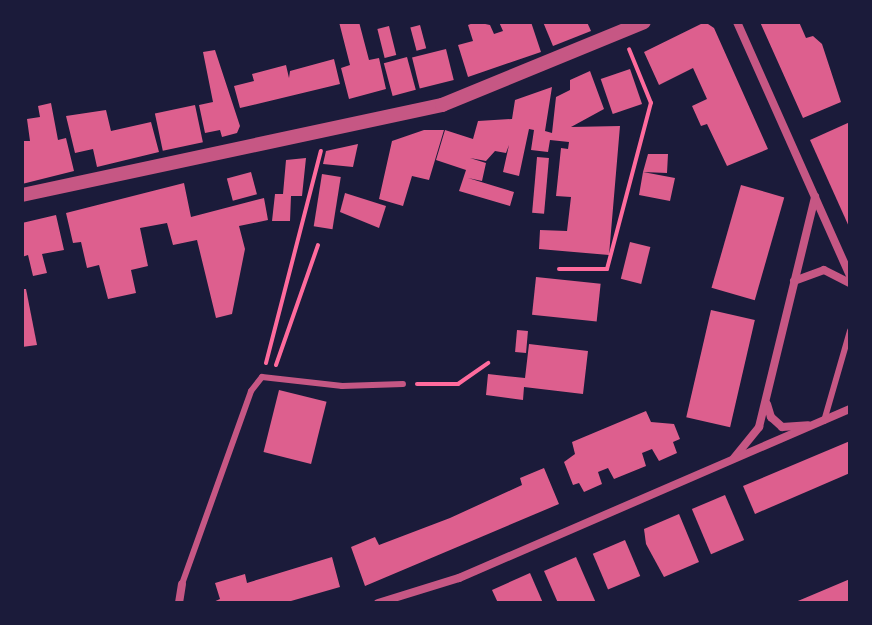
<!DOCTYPE html>
<style>
body{margin:0}
#map{position:relative;width:872px;height:625px;overflow:hidden;background:#1b1b3a;font-family:Cabin,sans-serif}
div>[style]{position:absolute}
[style*='--x']{left:calc(var(--x)*1px);top:calc(var(--y)*1px);width:calc(var(--w)*1px);rotate:calc(var(--a)*1deg)}
.building>*{inset:0;background:#dd5f8e;transform-origin:0 0}
.path>*{height:4px;margin:-2px;padding:0 2px;transform-origin:2px;border-radius:2px;background:#ff6b9d}
.service>*{height:6px;margin:-3px;padding:0 3px;transform-origin:3px;border-radius:3px;background:#c65784}
.minor>*{height:8px;margin:-4px;padding:0 4px;transform-origin:4px;border-radius:4px;background:#c65784}
.tertiary>*{height:14px;margin:-7px;padding:0 7px;transform-origin:7px;border-radius:7px;background:#c65784}
span{translate:-50% -50%;white-space:nowrap;text-align:center;line-height:1.15;-webkit-text-stroke:6px #1b1b3a;paint-order:stroke}
.frame{position:absolute;inset:0;border:24px solid #1b1b3a;pointer-events:none}
</style>
<div id="map">
<div class="building">
<i style="clip-path:polygon(339px 22px,359px 22px,369px 60px,379px 58px,386px 89px,349px 99px,341px 68px,350px 65px)"></i>
<i style="clip-path:polygon(476px 22px,490px 25px,494px 34px,503px 31px,499px 22px,531px 22px,541px 52px,468px 77px,458px 45px,473px 41px,468px 25px)"></i>
<i style="clip-path:polygon(543px 22px,587px 22px,591px 31px,553px 46px)"></i>
<i style="clip-path:polygon(705px 22px,714px 28px,768px 149px,727px 166px,707px 124px,701px 126px,692px 106px,707px 99px,693px 68px,659px 85px,644px 52px)"></i>
<i style="clip-path:polygon(760px 22px,799px 22px,806px 38px,813px 36px,822px 44px,841px 102px,803px 118px)"></i>
<i style="left:420px;top:25px;width:24px;height:10px;rotate:75deg"></i>
<i style="left:389px;top:26px;width:30px;height:12px;rotate:76deg"></i>
<i style="left:446px;top:49px;width:32px;height:35px;rotate:76deg"></i>
<i style="clip-path:polygon(215px 50px,240px 126px,237px 133px,222px 137px,220px 130px,205px 133px,199px 105px,213px 102px,203px 52px)"></i>
<i style="left:407px;top:57px;width:34px;height:24px;rotate:75deg"></i>
<i style="clip-path:polygon(334px 59px,340px 84px,240px 108px,234px 86px,254px 81px,252px 74px,286px 65px,289px 78px,290px 71px)"></i>
<i style="left:630px;top:69px;width:37px;height:31px;rotate:71deg"></i>
<i style="clip-path:polygon(590px 71px,604px 109px,571px 127px,620px 126px,609px 255px,539px 249px,540px 230px,567px 231px,571px 197px,556px 196px,561px 148px,568px 149px,569px 142px,550px 140px,548px 152px,531px 150px,534px 130px,529px 129px,519px 176px,503px 172px,509px 145px,506px 153px,495px 151px,486px 161px,470px 158px,486px 163px,482px 181px,468px 178px,514px 192px,510px 206px,459px 191px,466px 170px,436px 160px,445px 130px,473px 139px,478px 121px,512px 119px,515px 100px,552px 87px,545px 131px,552px 133px,556px 97px,570px 90px,570px 80px)"></i>
<i style="clip-path:polygon(51px 103px,58px 140px,66px 138px,74px 171px,22px 184px,22px 141px,30px 141px,27px 119px,40px 117px,38px 106px)"></i>
<i style="left:195px;top:105px;width:38px;height:41px;rotate:78deg"></i>
<i style="clip-path:polygon(106px 110px,111px 131px,151px 122px,159px 152px,97px 167px,93px 149px,75px 153px,66px 116px)"></i>
<i style="clip-path:polygon(850px 122px,850px 229px,810px 140px)"></i>
<i style="clip-path:polygon(424px 130px,444px 130px,429px 180px,412px 176px,403px 206px,379px 199px,392px 141px)"></i>
<i style="clip-path:polygon(358px 144px,353px 167px,323px 164px,326px 151px)"></i>
<i style="clip-path:polygon(648px 154px,668px 154px,667px 173px,643px 172px,675px 178px,670px 201px,639px 195px,643px 172px)"></i>
<i style="left:537px;top:157px;width:12px;height:56px;rotate:5deg"></i>
<i style="clip-path:polygon(306px 158px,302px 196px,291px 196px,290px 221px,272px 221px,275px 194px,283px 194px,286px 160px)"></i>
<i style="left:251px;top:172px;width:23px;height:25px;rotate:75deg"></i>
<i style="left:322px;top:174px;width:19px;height:53px;rotate:9deg"></i>
<i style="clip-path:polygon(184px 183px,191px 217px,264px 198px,268px 220px,239px 226px,245px 249px,232px 314px,216px 318px,197px 240px,173px 245px,167px 223px,140px 228px,148px 266px,131px 270px,136px 293px,108px 299px,99px 265px,87px 268px,81px 242px,73px 243px,66px 213px)"></i>
<i style="left:741px;top:185px;width:45px;height:107px;rotate:16deg"></i>
<i style="clip-path:polygon(345px 193px,386px 206px,379px 228px,340px 212px)"></i>
<i style="clip-path:polygon(56px 215px,64px 250px,42px 254px,47px 273px,33px 276px,28px 255px,22px 257px,22px 223px)"></i>
<i style="left:630px;top:242px;width:21px;height:38px;rotate:14deg"></i>
<i style="left:536px;top:277px;width:65px;height:38px;rotate:6deg"></i>
<i style="clip-path:polygon(22px 289px,26px 289px,37px 345px,22px 347px)"></i>
<i style="left:711px;top:310px;width:45px;height:110px;rotate:13deg"></i>
<i style="left:517px;top:330px;width:11px;height:22px;rotate:5deg"></i>
<i style="clip-path:polygon(529px 344px,588px 351px,583px 394px,524px 387px,523px 400px,486px 395px,488px 374px,525px 378px)"></i>
<i style="left:279px;top:390px;width:49px;height:64px;rotate:14deg"></i>
<i style="clip-path:polygon(646px 411px,651px 422px,674px 424px,680px 439px,673px 442px,677px 453px,659px 461px,652px 449px,642px 453px,646px 466px,614px 479px,608px 468px,598px 472px,602px 484px,584px 492px,579px 483px,573px 485px,564px 462px,575px 454px,572px 442px)"></i>
<i style="clip-path:polygon(850px 441px,850px 473px,755px 514px,743px 486px)"></i>
<i style="clip-path:polygon(544px 468px,559px 504px,365px 586px,351px 547px,375px 537px,379px 545px,450px 518px,522px 485px,520px 478px)"></i>
<i style="left:725px;top:495px;width:49px;height:36px;rotate:67deg"></i>
<i style="clip-path:polygon(679px 514px,699px 562px,664px 577px,646px 544px,644px 529px)"></i>
<i style="left:625px;top:540px;width:39px;height:35px;rotate:67deg"></i>
<i style="clip-path:polygon(332px 557px,340px 587px,284px 603px,211px 603px,220px 599px,215px 583px,245px 574px,247px 583px)"></i>
<i style="clip-path:polygon(576px 557px,596px 603px,558px 603px,544px 571px)"></i>
<i style="clip-path:polygon(530px 573px,543px 603px,498px 603px,492px 590px)"></i>
<i style="clip-path:polygon(850px 579px,850px 603px,793px 603px,805px 598px)"></i>
</div>
<div class="path">
<i style="--x:559;--y:269;--w:48;--a:0"></i>
<i style="--x:607;--y:269;--w:172;--a:-75.2"></i>
<i style="--x:651;--y:103;--w:58;--a:-112.2"></i>
<i style="--x:266;--y:363;--w:219;--a:-75.5"></i>
<i style="--x:276;--y:365;--w:127;--a:-70.7"></i>
<i style="--x:417;--y:384;--w:41;--a:0"></i>
<i style="--x:458;--y:384;--w:37;--a:-35"></i>
</div>
<div class="service">
<i style="--x:824;--y:421;--w:94;--a:-73.9"></i>
<i style="--x:182;--y:584;--w:205;--a:-70.3"></i>
<i style="--x:251;--y:391;--w:18;--a:-52"></i>
<i style="--x:262;--y:377;--w:81;--a:6.4"></i>
<i style="--x:342;--y:386;--w:61;--a:-1.9"></i>
</div>
<div class="minor">
<i style="--x:737;--y:22;--w:278;--a:66"></i>
<i style="--x:794;--y:281;--w:32;--a:-20"></i>
<i style="--x:824;--y:270;--w:29;--a:27"></i>
<i style="--x:767;--y:404;--w:14;--a:73"></i>
<i style="--x:771;--y:417;--w:15;--a:42"></i>
<i style="--x:782;--y:427;--w:26;--a:-4"></i>
<i style="--x:734;--y:458;--w:40;--a:-51"></i>
<i style="--x:759;--y:427;--w:237;--a:-76.3"></i>
<i style="--x:179;--y:603;--w:19;--a:-81"></i>
<i style="--x:378;--y:603;--w:85;--a:-17.2"></i>
<i style="--x:459;--y:578;--w:426;--a:-23.4"></i>
</div>
<div class="tertiary">
<i style="--x:22;--y:195;--w:430;--a:-12.1"></i>
<i style="--x:442;--y:105;--w:218;--a:-22.3"></i>
</div>
<div class="frame"></div>
</div>
